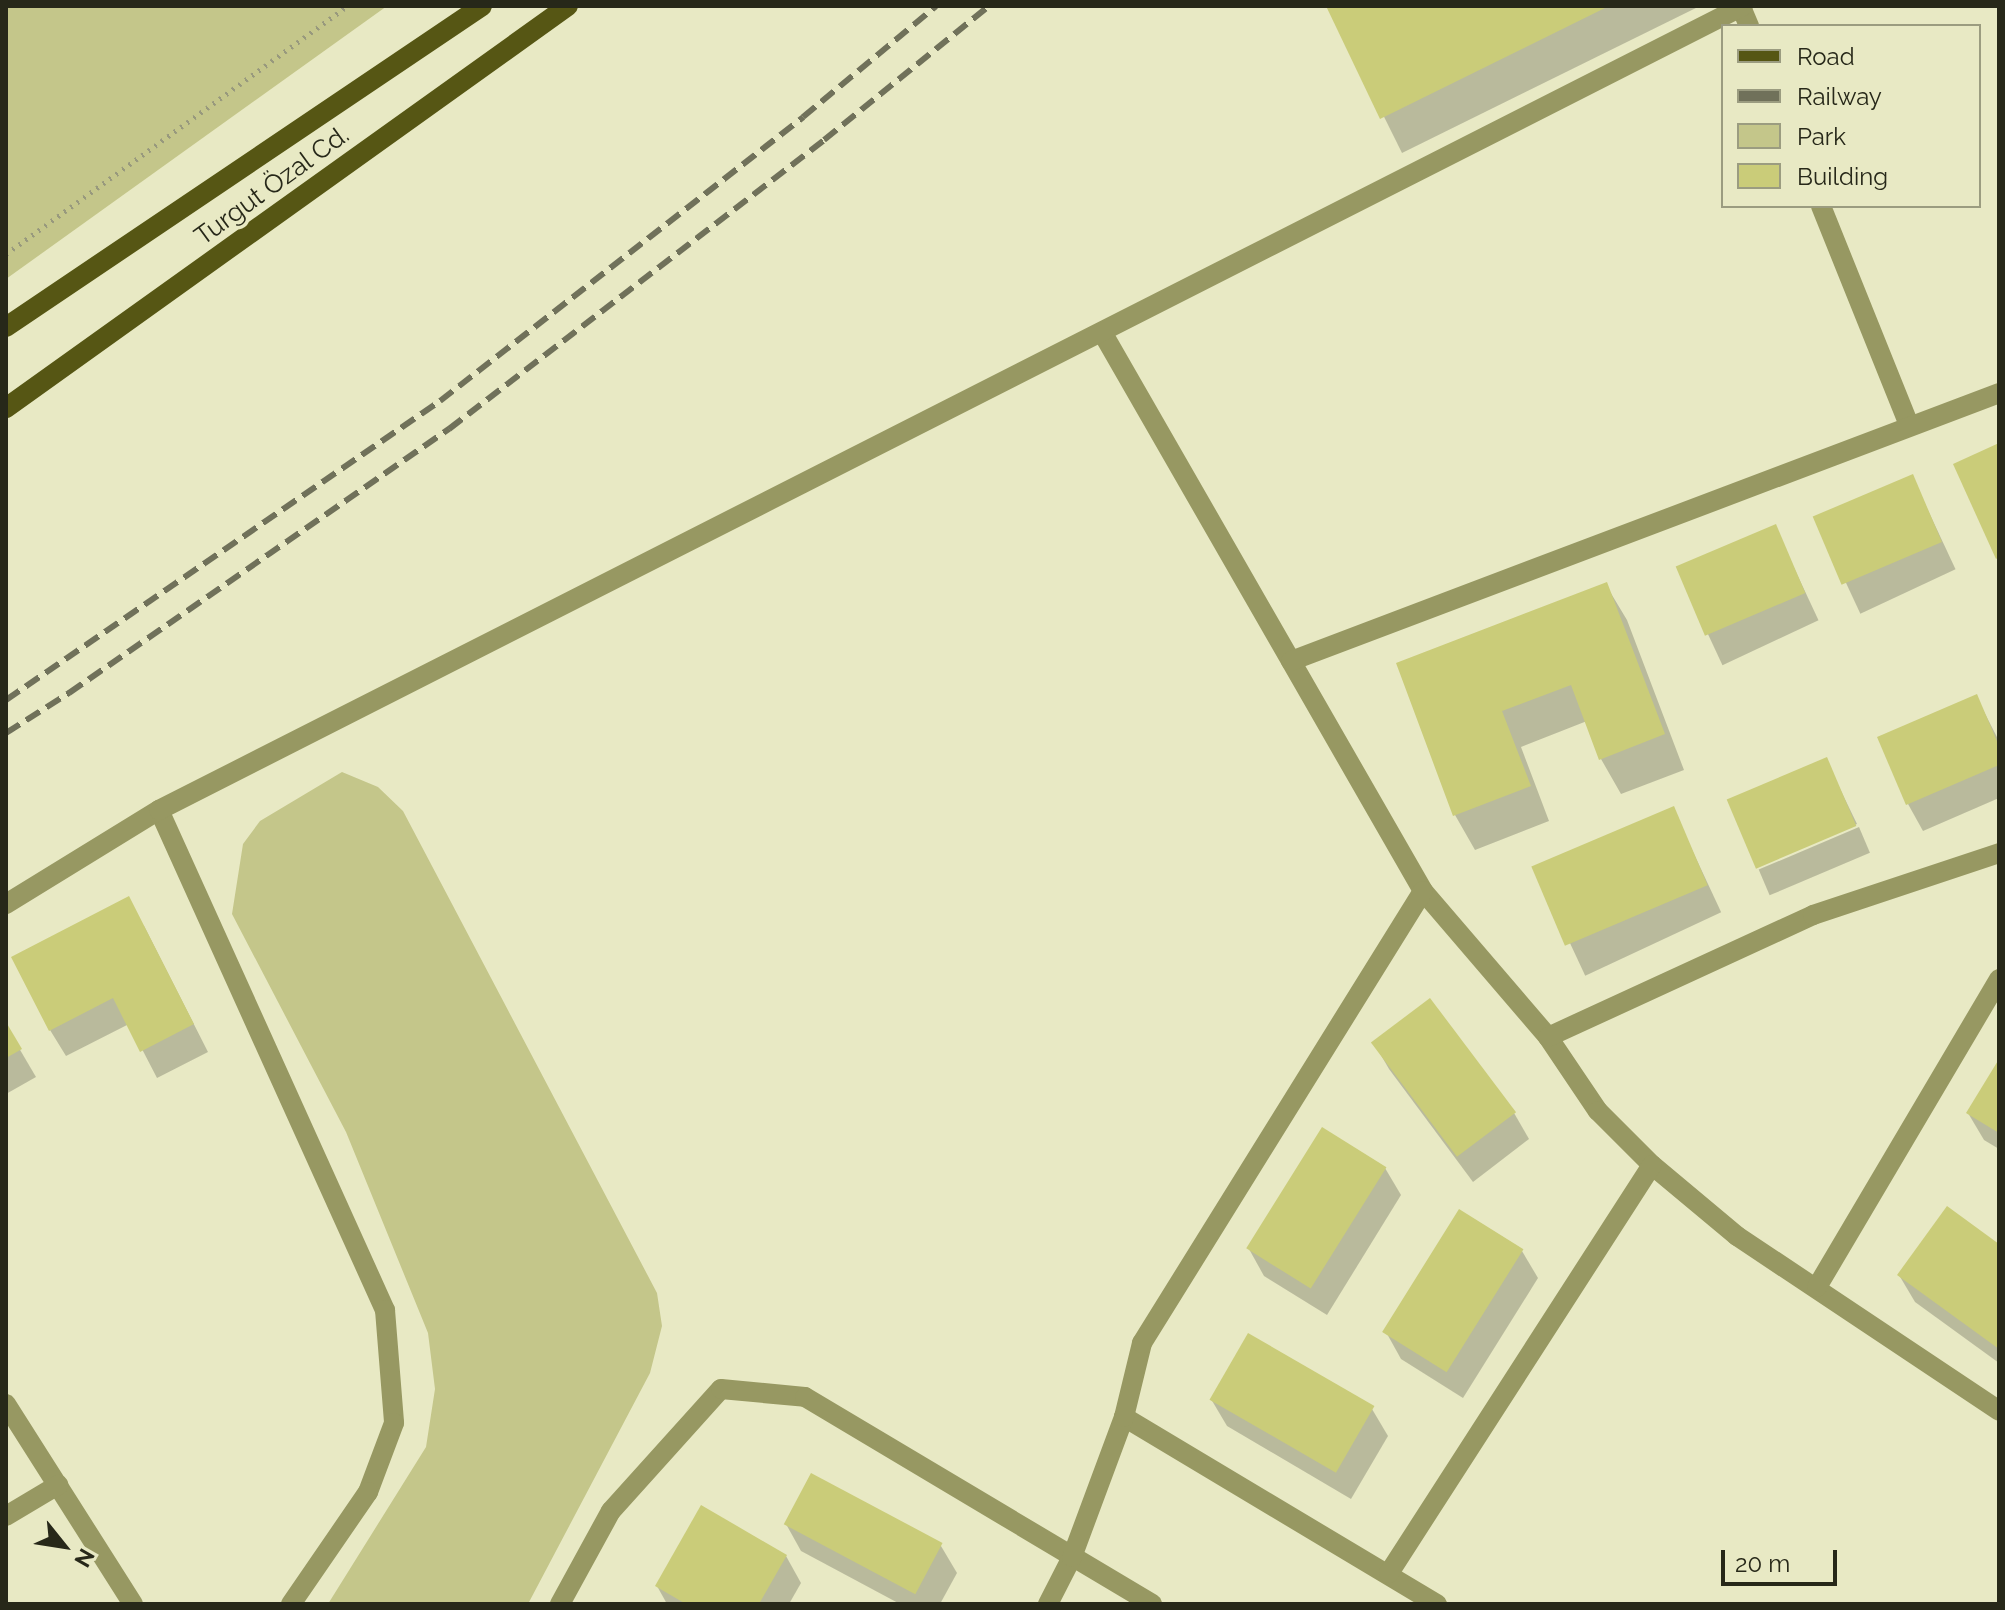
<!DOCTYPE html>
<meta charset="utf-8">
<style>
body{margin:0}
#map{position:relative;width:2005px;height:1610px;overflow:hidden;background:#e8e9c4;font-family:Raleway,sans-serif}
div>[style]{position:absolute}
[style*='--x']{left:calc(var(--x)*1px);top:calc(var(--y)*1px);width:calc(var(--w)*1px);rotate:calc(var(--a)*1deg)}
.green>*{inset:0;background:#c4c68a}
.shadow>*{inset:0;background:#0003;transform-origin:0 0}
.building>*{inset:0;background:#cacc79;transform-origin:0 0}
.path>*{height:5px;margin-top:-2.5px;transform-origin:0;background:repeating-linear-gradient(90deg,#98997d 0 2px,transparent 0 8px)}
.minor>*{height:20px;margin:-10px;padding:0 10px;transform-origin:10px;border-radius:10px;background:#979862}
.primary>*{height:20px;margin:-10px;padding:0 10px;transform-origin:10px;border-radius:10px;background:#565614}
.rail>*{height:6px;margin-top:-3px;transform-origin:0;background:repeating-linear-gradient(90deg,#70715a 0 16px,transparent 0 24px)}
span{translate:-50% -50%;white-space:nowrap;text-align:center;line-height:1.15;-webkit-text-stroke:7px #e8e9c4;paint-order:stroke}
.street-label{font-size:26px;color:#272819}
.frame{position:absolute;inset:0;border:8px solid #272819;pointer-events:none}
.legend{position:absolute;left:1721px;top:24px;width:260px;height:184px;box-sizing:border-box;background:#e8e9c4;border:2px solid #9b9c80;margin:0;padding:10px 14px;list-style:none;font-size:24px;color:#272819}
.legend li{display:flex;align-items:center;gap:16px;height:40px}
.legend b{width:40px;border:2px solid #9b9c80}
.north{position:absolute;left:24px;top:1506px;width:80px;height:80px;-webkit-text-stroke:6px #e8e9c4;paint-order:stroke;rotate:120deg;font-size:22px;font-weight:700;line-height:32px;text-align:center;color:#272819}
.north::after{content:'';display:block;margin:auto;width:28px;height:36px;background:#272819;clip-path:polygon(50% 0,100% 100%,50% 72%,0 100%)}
.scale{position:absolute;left:1721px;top:1550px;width:116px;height:36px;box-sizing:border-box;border:4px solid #272819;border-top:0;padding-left:10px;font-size:24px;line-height:28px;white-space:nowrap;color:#272819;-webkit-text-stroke:6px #e8e9c4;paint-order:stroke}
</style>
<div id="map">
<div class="green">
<i style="clip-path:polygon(6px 6px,387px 6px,6px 279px)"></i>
<i style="clip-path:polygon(342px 772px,378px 787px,403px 811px,657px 1293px,662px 1326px,650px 1373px,528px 1604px,328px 1604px,426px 1447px,435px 1389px,428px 1333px,346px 1132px,232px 914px,243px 844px,260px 821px)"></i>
</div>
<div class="shadow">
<i style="clip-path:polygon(1329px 6px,1700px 6px,1402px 153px)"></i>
<i style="left:1912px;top:476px;width:103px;height:105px;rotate:65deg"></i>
<i style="left:1775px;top:527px;width:103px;height:106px;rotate:65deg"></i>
<i style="clip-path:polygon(1606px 585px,1627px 620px,1684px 770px,1621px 794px,1601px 759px,1587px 721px,1521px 747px,1549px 821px,1475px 850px,1455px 815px,1398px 664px)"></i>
<i style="clip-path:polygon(1976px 696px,1999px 741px,1999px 798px,1923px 831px,1908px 804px)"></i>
<i style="clip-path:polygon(1826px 760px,1857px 824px,1758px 866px)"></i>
<i style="left:1673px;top:809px;width:114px;height:150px;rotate:65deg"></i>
<i style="left:1859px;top:827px;width:28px;height:109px;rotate:67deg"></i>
<i style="clip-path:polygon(144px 926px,208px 1052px,157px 1078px,129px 1024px,66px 1056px,50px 1030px)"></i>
<i style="clip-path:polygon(6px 1026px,36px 1077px,6px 1094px)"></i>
<i style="clip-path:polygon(1374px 1043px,1514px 1113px,1529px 1139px,1473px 1182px,1389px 1069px)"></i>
<i style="clip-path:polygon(1999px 1062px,1999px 1149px,1984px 1140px,1968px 1113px)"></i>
<i style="clip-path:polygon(1385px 1168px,1401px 1195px,1327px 1315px,1264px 1276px,1249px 1249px)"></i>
<i style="clip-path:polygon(1999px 1247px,1999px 1363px,1915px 1302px,1899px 1275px)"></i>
<i style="clip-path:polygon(1522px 1251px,1538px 1278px,1463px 1398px,1401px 1359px,1386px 1332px)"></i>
<i style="clip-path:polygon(1211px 1399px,1372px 1409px,1388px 1436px,1351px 1499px,1227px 1426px)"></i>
<i style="clip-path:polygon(812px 1476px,941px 1546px,957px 1573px,940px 1604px,900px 1604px,801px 1551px,786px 1524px)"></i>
<i style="clip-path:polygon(786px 1556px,801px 1583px,789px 1604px,667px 1604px,657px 1586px)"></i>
</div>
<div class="building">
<i style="clip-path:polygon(1326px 6px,1609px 6px,1380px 119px)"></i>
<i style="clip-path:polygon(1999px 443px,1999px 557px,1996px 559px,1953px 464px)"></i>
<i style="left:1913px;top:474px;width:74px;height:109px;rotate:67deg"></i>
<i style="left:1776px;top:524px;width:75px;height:109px;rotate:67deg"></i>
<i style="clip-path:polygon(1607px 582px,1665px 734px,1599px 760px,1571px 685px,1502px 711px,1531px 786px,1453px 816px,1396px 663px)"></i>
<i style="clip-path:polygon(1977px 694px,1999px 746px,1999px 765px,1906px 805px,1877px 737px)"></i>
<i style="left:1827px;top:757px;width:75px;height:109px;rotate:67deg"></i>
<i style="left:1674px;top:806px;width:86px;height:155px;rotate:67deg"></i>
<i style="clip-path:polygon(129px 896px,194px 1024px,140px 1052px,113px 998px,49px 1031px,11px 957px)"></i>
<i style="left:1430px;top:998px;width:143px;height:74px;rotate:53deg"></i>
<i style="clip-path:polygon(6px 1022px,22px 1049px,6px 1058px)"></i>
<i style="clip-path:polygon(1999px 1059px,1999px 1133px,1966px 1113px)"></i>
<i style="left:1322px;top:1127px;width:76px;height:143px;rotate:32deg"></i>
<i style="clip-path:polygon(1947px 1206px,1999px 1244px,1999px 1349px,1897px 1275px)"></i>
<i style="left:1459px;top:1209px;width:76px;height:145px;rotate:32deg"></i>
<i style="left:1248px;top:1333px;width:146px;height:77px;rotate:30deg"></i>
<i style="left:811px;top:1473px;width:149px;height:58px;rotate:28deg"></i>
<i style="clip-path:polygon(701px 1505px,787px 1555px,759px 1604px,686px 1604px,655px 1586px)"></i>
</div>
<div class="path">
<i style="--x:6;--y:254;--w:422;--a:-36"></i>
</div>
<div class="minor">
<i style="--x:1741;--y:7;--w:21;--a:67"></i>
<i style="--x:1821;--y:206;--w:236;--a:68.1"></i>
<i style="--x:1102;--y:332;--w:645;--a:60.13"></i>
<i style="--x:1423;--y:891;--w:192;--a:49.4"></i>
<i style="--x:1548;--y:1037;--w:89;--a:56"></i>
<i style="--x:1598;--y:1111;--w:76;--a:45"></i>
<i style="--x:1652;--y:1165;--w:111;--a:39.9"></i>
<i style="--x:1737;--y:1236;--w:315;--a:33.7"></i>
<i style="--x:1291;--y:661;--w:757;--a:-20.73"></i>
<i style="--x:159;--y:810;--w:549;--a:65.68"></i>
<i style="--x:385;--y:1310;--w:113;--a:85.4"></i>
<i style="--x:394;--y:1423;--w:74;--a:110.6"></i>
<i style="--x:368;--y:1492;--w:136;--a:124.5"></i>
<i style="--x:6;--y:904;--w:180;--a:-31.6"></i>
<i style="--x:159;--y:810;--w:1776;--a:-26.91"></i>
<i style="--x:1548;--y:1037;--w:292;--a:-24.7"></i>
<i style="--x:1813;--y:915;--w:196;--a:-18.4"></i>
<i style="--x:1817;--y:1287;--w:358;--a:-59.4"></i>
<i style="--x:6;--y:1404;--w:237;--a:57.6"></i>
<i style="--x:1124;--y:1417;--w:365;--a:30.9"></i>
<i style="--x:6;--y:1516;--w:61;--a:-30.8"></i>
<i style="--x:1389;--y:1573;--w:485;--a:-57.2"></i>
<i style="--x:560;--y:1604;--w:106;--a:-61.3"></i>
<i style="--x:611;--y:1511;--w:164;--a:-48"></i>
<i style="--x:721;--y:1389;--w:84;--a:5.4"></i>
<i style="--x:805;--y:1397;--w:404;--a:30.8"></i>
<i style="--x:1048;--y:1604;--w:53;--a:-62.9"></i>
<i style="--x:1072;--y:1557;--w:149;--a:-69.6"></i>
<i style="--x:1124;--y:1417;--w:76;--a:-76.3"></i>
<i style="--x:1142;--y:1343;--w:532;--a:-58.13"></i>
</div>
<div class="primary">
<i style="--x:6;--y:327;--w:574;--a:-33.99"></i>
<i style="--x:6;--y:408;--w:691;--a:-35.58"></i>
</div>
<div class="rail">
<i style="--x:6;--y:700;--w:527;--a:-34.56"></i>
<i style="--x:440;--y:401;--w:461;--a:-38"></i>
<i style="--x:803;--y:117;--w:173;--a:-39.8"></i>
<i style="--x:6;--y:733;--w:75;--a:-32.4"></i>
<i style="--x:69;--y:693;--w:463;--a:-34.8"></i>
<i style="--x:449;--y:429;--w:473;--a:-37.6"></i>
<i style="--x:824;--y:140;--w:213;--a:-39.1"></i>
</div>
<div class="street-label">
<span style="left:272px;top:186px;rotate:-36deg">Turgut Özal Cd.</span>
</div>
<div class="frame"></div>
<ul class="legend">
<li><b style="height:10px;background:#565614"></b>Road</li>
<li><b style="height:10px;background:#70715a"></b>Railway</li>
<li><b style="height:22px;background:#c4c68a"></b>Park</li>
<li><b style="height:22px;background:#cacc79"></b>Building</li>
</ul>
<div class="north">N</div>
<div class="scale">20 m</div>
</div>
